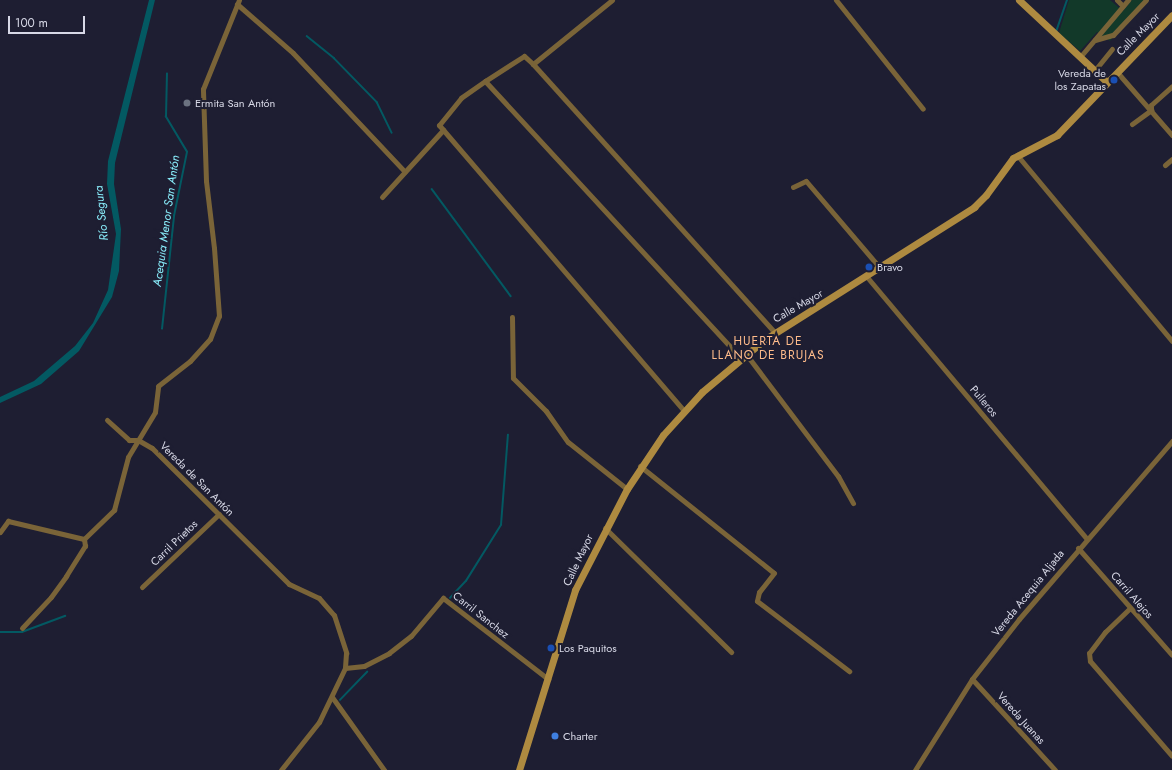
<!DOCTYPE html>
<meta charset="utf-8">
<style>
body{margin:0}
#map{position:relative;width:1172px;height:770px;overflow:hidden;background:#1e1e32;font-family:Jost,sans-serif}
div>[style]{position:absolute}
[style*='--x']{left:calc(var(--x)*1px);top:calc(var(--y)*1px);width:calc(var(--w)*1px);rotate:calc(var(--a)*1deg)}
.green>*{inset:0;background:#123929}
.water>*{inset:0;background:#035962}
.stream>*{height:1.5px;margin:-0.75px;padding:0 0.75px;transform-origin:0.75px;border-radius:0.75px;background:#035962}
.minor>*{height:5px;margin:-2.5px;padding:0 2.5px;transform-origin:2.5px;border-radius:2.5px;background:#7a6438}
.secondary>*{height:7px;margin:-3.5px;padding:0 3.5px;transform-origin:3.5px;border-radius:3.5px;background:#ae8a40}
.dots>*{width:11px;height:11px;translate:-50% -50%;box-sizing:border-box;border:2px solid #1e1e32;border-radius:50%}
span{translate:-50% -50%;white-space:nowrap;text-align:center;line-height:1.15;-webkit-text-stroke:4px #1e1e32;paint-order:stroke}
.street-label{font-size:11px;color:#d7d8e6}
.poi-label{font-size:11px;color:#d7d8e6}
.right{translate:-100% -50%;text-align:right}
.left{translate:0 -50%;text-align:left}
.water-label{font-size:12px;color:#89edfb;font-style:italic}
.neighbourhood-label{font-size:12px;color:#ffbc8b;letter-spacing:1px}
.scale{position:absolute;left:8px;top:16px;width:77px;height:18px;box-sizing:border-box;border:2px solid #d7d8e6;border-top:0;padding-left:5px;font-size:12px;line-height:14px;white-space:nowrap;color:#d7d8e6;-webkit-text-stroke:3px #1e1e32;paint-order:stroke}
</style>
<div id="map">
<div class="green">
<i style="clip-path:polygon(1069px 0,1110px 0,1123px 11px,1132px 0,1145px 0,1110px 41px,1097px 32px,1080px 51px,1059px 33px)"></i>
</div>
<div class="water">
<i style="clip-path:polygon(149px 0,155px 0,115px 163px,114px 184px,121px 229px,119px 271px,112px 297px,79px 351px,41px 384px,0 403px,0 397px,34px 381px,75px 346px,93px 323px,108px 290px,116px 234px,107px 184px,108px 161px)"></i>
</div>
<div class="stream">
<i style="--x:1056;--y:32;--w:34;--a:-71"></i>
<i style="--x:307;--y:36;--w:35;--a:39"></i>
<i style="--x:334;--y:58;--w:62;--a:45.7"></i>
<i style="--x:377;--y:102;--w:34;--a:64"></i>
<i style="--x:432;--y:189;--w:133;--a:53.6"></i>
<i style="--x:162;--y:329;--w:114;--a:-83.9"></i>
<i style="--x:174;--y:216;--w:65;--a:-78.5"></i>
<i style="--x:187;--y:152;--w:41;--a:-121"></i>
<i style="--x:166;--y:117;--w:43;--a:-88.7"></i>
<i style="--x:450;--y:598;--w:23;--a:-47"></i>
<i style="--x:466;--y:581;--w:66;--a:-58"></i>
<i style="--x:501;--y:525;--w:90;--a:-85.6"></i>
<i style="--x:0;--y:632;--w:22;--a:0"></i>
<i style="--x:22;--y:632;--w:46;--a:-20.4"></i>
<i style="--x:340;--y:700;--w:39;--a:-46"></i>
</div>
<div class="minor">
<i style="--x:612;--y:0;--w:102;--a:141"></i>
<i style="--x:533;--y:64;--w:12;--a:-138"></i>
<i style="--x:524;--y:56;--w:46;--a:147.3"></i>
<i style="--x:485;--y:81;--w:29;--a:145"></i>
<i style="--x:461;--y:98;--w:35;--a:129"></i>
<i style="--x:439;--y:125;--w:377;--a:49.4"></i>
<i style="--x:836;--y:0;--w:139;--a:51.4"></i>
<i style="--x:1117;--y:0;--w:8;--a:45"></i>
<i style="--x:237;--y:4;--w:74;--a:41.2"></i>
<i style="--x:293;--y:53;--w:163;--a:46.7"></i>
<i style="--x:1095;--y:40;--w:19;--a:-16"></i>
<i style="--x:1113;--y:35;--w:48;--a:-46.7"></i>
<i style="--x:1080;--y:57;--w:75;--a:-49.9"></i>
<i style="--x:533;--y:64;--w:360;--a:48"></i>
<i style="--x:1095;--y:70;--w:27;--a:-51"></i>
<i style="--x:1117;--y:72;--w:84;--a:48.9"></i>
<i style="--x:485;--y:81;--w:377;--a:47.3"></i>
<i style="--x:1132;--y:124;--w:24;--a:-36"></i>
<i style="--x:1151;--y:110;--w:5;--a:-90"></i>
<i style="--x:1151;--y:105;--w:28;--a:-42"></i>
<i style="--x:1017;--y:155;--w:242;--a:50.2"></i>
<i style="--x:1165;--y:165;--w:9;--a:-41"></i>
<i style="--x:793;--y:187;--w:14;--a:-25"></i>
<i style="--x:806;--y:181;--w:114;--a:49.6"></i>
<i style="--x:382;--y:197;--w:91;--a:-47.7"></i>
<i style="--x:867;--y:277;--w:341;--a:50"></i>
<i style="--x:512;--y:317;--w:61;--a:89.1"></i>
<i style="--x:513;--y:378;--w:47;--a:45"></i>
<i style="--x:546;--y:411;--w:38;--a:55"></i>
<i style="--x:568;--y:442;--w:75;--a:38.5"></i>
<i style="--x:746;--y:354;--w:153;--a:53"></i>
<i style="--x:838;--y:476;--w:31;--a:61"></i>
<i style="--x:107;--y:420;--w:30;--a:42"></i>
<i style="--x:129;--y:440;--w:9;--a:0"></i>
<i style="--x:138;--y:440;--w:16;--a:30"></i>
<i style="--x:152;--y:448;--w:193;--a:44.8"></i>
<i style="--x:289;--y:584;--w:33;--a:25"></i>
<i style="--x:319;--y:598;--w:23;--a:49"></i>
<i style="--x:334;--y:615;--w:40;--a:72"></i>
<i style="--x:346;--y:653;--w:15;--a:94"></i>
<i style="--x:345;--y:668;--w:60;--a:115.7"></i>
<i style="--x:319;--y:722;--w:61;--a:128.4"></i>
<i style="--x:640;--y:466;--w:171;--a:38.6"></i>
<i style="--x:774;--y:573;--w:24;--a:128"></i>
<i style="--x:759;--y:592;--w:9;--a:103"></i>
<i style="--x:757;--y:601;--w:116;--a:37.3"></i>
<i style="--x:605;--y:528;--w:177;--a:44.5"></i>
<i style="--x:0;--y:532;--w:14;--a:-54"></i>
<i style="--x:8;--y:521;--w:78;--a:13.3"></i>
<i style="--x:84;--y:539;--w:42;--a:-44"></i>
<i style="--x:114;--y:510;--w:55;--a:-75.2"></i>
<i style="--x:128;--y:457;--w:52;--a:-59"></i>
<i style="--x:155;--y:412;--w:26;--a:-83"></i>
<i style="--x:158;--y:386;--w:41;--a:-38"></i>
<i style="--x:190;--y:361;--w:30;--a:-48"></i>
<i style="--x:210;--y:339;--w:25;--a:-69"></i>
<i style="--x:219;--y:316;--w:68;--a:-94.2"></i>
<i style="--x:214;--y:248;--w:67;--a:-96.8"></i>
<i style="--x:206;--y:181;--w:92;--a:-91.9"></i>
<i style="--x:203;--y:89;--w:96;--a:-68"></i>
<i style="--x:1078;--y:548;--w:142;--a:48.7"></i>
<i style="--x:142;--y:587;--w:106;--a:-43.5"></i>
<i style="--x:1130;--y:608;--w:35;--a:136"></i>
<i style="--x:1105;--y:632;--w:26;--a:127"></i>
<i style="--x:1089;--y:653;--w:8;--a:83"></i>
<i style="--x:1090;--y:661;--w:125;--a:49.2"></i>
<i style="--x:22;--y:628;--w:42;--a:-46.9"></i>
<i style="--x:51;--y:597;--w:26;--a:-54"></i>
<i style="--x:66;--y:576;--w:36;--a:-58"></i>
<i style="--x:85;--y:546;--w:7;--a:-98"></i>
<i style="--x:345;--y:668;--w:19;--a:-6"></i>
<i style="--x:364;--y:666;--w:28;--a:-27"></i>
<i style="--x:389;--y:653;--w:28;--a:-38"></i>
<i style="--x:411;--y:636;--w:50;--a:-49.9"></i>
<i style="--x:443;--y:598;--w:133;--a:37.6"></i>
<i style="--x:972;--y:679;--w:123;--a:47.6"></i>
<i style="--x:332;--y:697;--w:90;--a:54.5"></i>
<i style="--x:915;--y:770;--w:107;--a:-57.9"></i>
<i style="--x:972;--y:679;--w:76;--a:-51.9"></i>
<i style="--x:1019;--y:619;--w:235;--a:-49.3"></i>
</div>
<div class="secondary">
<i style="--x:1019;--y:0;--w:120;--a:43"></i>
<i style="--x:519;--y:770;--w:189;--a:-72.7"></i>
<i style="--x:575;--y:590;--w:114;--a:-62.8"></i>
<i style="--x:627;--y:489;--w:65;--a:-56.3"></i>
<i style="--x:663;--y:435;--w:58;--a:-47.8"></i>
<i style="--x:702;--y:392;--w:81;--a:-40"></i>
<i style="--x:764;--y:340;--w:249;--a:-32.3"></i>
<i style="--x:974;--y:207;--w:17;--a:-45"></i>
<i style="--x:986;--y:195;--w:46;--a:-53.9"></i>
<i style="--x:1013;--y:158;--w:50;--a:-27.6"></i>
<i style="--x:1057;--y:135;--w:166;--a:-46.2"></i>
</div>
<div class="dots">
<i style="left:1114px;top:80px;background:#1a4fb4"></i>
<i style="left:187px;top:103px;background:#6b7280"></i>
<i style="left:869px;top:267px;background:#1a4fb4"></i>
<i style="left:551px;top:648px;background:#1a4fb4"></i>
<i style="left:555px;top:736px;background:#3f7fe0"></i>
</div>
<div class="street-label">
<span style="left:1138px;top:34px;rotate:-45deg">Calle Mayor</span>
<span style="left:798px;top:306px;rotate:-30deg">Calle Mayor</span>
<span style="left:984px;top:401px;rotate:50deg">Pulleros</span>
<span style="left:197px;top:479px;rotate:45deg">Vereda de San Antón</span>
<span style="left:174px;top:543px;rotate:-44deg">Carril Prietos</span>
<span style="left:578px;top:560px;rotate:-65deg">Calle Mayor</span>
<span style="left:1028px;top:593px;rotate:-51deg">Vereda Acequia Aljada</span>
<span style="left:1132px;top:595px;rotate:49deg">Carril Alejos</span>
<span style="left:481px;top:615px;rotate:38deg">Carril Sanchez</span>
<span style="left:1021px;top:718px;rotate:48deg">Vereda Juanas</span>
</div>
<div class="poi-label">
<span class="right" style="left:1106px;top:80px">Vereda de<br>los Zapatas</span>
<span class="left" style="left:195px;top:103px">Ermita San Antón</span>
<span class="left" style="left:877px;top:267px">Bravo</span>
<span class="left" style="left:559px;top:648px">Los Paquitos</span>
<span class="left" style="left:563px;top:736px">Charter</span>
</div>
<div class="water-label">
<span style="left:102px;top:213px;rotate:-96deg">Río Segura</span>
<span style="left:167px;top:221px;rotate:-82deg">Acequia Menor San Antón</span>
</div>
<div class="neighbourhood-label">
<span style="left:768px;top:349px">HUERTA DE<br>LLANO DE BRUJAS</span>
</div>
<div class="scale">100 m</div>
</div>
